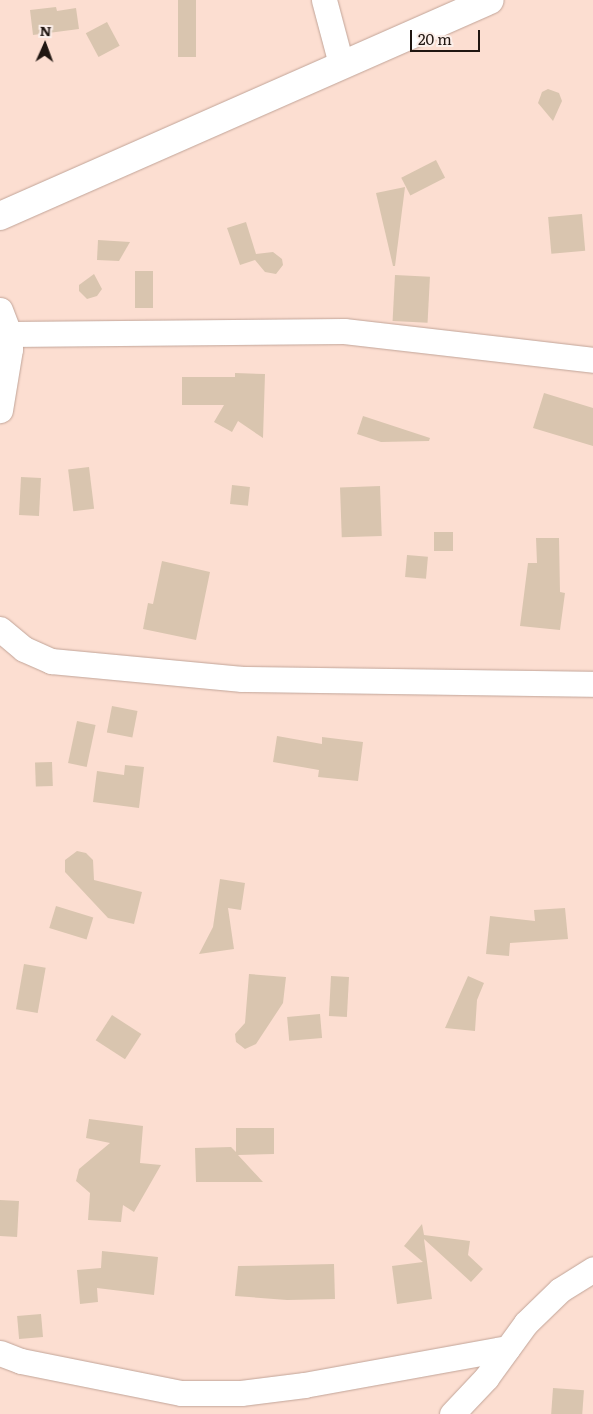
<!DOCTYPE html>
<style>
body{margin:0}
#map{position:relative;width:593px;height:1414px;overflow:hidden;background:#fcded1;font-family:Literata,serif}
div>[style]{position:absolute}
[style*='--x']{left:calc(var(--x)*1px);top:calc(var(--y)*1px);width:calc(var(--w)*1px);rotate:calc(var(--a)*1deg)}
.building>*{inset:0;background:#d9c5af;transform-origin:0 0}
.roads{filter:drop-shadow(0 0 1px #c1a498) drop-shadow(0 0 1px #c1a498)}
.minor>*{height:25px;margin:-12.5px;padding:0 12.5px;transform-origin:12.5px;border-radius:12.5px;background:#fff}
.tertiary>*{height:28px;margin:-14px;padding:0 14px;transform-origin:14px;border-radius:14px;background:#fff}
span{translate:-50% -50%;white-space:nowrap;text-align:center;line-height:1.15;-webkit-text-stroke:4px #fcefea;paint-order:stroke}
.north{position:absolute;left:20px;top:20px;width:50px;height:50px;-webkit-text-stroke:4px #fcefea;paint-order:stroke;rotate:2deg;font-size:14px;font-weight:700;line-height:20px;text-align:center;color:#201611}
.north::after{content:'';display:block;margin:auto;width:18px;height:22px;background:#201611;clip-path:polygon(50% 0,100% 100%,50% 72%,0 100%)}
.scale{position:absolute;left:410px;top:30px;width:70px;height:22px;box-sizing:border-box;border:2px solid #201611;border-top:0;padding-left:6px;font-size:15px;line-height:18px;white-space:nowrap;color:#201611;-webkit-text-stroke:4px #fcefea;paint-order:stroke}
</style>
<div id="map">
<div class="building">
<i style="left:178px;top:0;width:18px;height:57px"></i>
<i style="clip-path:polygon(56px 7px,57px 11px,76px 8px,79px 29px,33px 35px,30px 10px)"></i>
<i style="left:107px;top:22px;width:27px;height:24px;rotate:62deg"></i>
<i style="clip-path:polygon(548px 89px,559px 93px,562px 101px,553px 121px,538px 103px,542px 92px)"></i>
<i style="left:436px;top:160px;width:20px;height:39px;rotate:63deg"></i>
<i style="clip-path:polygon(405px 187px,395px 266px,393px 266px,376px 193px)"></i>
<i style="left:582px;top:214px;width:37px;height:34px;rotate:85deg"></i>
<i style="clip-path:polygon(246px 222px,256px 254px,273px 252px,282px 259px,283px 265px,276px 274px,265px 272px,255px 260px,240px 265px,227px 228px)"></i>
<i style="clip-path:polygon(98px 240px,130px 242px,119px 261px,97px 260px)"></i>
<i style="left:135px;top:271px;width:18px;height:37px"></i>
<i style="clip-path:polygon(94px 274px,102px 289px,97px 296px,87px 299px,79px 291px,79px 285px)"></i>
<i style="left:395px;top:275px;width:35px;height:46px;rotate:3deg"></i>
<i style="clip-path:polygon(235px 373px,265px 374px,263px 438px,238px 421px,232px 432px,214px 422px,224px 405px,182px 405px,182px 377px,235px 377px)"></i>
<i style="clip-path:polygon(544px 393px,593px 408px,593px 446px,533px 428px)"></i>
<i style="clip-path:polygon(363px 416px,430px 438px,429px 441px,381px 442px,357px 434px)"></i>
<i style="left:89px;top:467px;width:42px;height:21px;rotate:83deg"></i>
<i style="left:21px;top:477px;width:20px;height:38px;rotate:3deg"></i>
<i style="left:232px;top:485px;width:18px;height:19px;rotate:6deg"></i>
<i style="left:380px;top:486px;width:50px;height:40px;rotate:88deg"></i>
<i style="left:434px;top:532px;width:19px;height:19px"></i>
<i style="clip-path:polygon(536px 538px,559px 538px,560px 592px,565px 593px,560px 630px,520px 626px,528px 563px,537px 563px)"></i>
<i style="left:407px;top:555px;width:21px;height:22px;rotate:5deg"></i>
<i style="clip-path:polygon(162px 561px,210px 572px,196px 640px,143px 629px,148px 603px,153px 604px)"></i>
<i style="left:112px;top:706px;width:26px;height:27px;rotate:11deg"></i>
<i style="left:77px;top:721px;width:19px;height:43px;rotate:12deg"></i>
<i style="clip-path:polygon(277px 736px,322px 744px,322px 737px,363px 742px,358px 781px,318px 777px,319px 770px,273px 762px)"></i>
<i style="left:52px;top:762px;width:24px;height:17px;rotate:88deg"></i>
<i style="clip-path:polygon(125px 765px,144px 767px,139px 808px,93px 802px,97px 771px,124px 775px)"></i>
<i style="clip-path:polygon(77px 851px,86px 853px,93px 860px,94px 880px,142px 892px,134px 924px,108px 918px,65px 872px,65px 860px)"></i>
<i style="clip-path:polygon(220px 879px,245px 883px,241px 910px,228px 908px,234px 949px,199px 954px,213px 927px)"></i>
<i style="left:56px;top:906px;width:39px;height:23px;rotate:17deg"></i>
<i style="clip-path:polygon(565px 908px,568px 939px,510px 943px,509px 956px,486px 954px,490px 916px,535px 921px,534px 910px)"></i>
<i style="left:24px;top:964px;width:22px;height:46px;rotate:10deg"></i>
<i style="clip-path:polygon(249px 974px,286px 977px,283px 1003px,256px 1044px,245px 1049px,236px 1042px,235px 1034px,245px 1023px)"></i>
<i style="left:331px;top:976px;width:18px;height:40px;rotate:3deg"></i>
<i style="clip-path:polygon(468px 976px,484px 983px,477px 1000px,475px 1031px,445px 1028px)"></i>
<i style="left:320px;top:1014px;width:24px;height:33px;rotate:85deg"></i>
<i style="left:112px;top:1015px;width:35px;height:30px;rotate:33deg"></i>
<i style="clip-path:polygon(89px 1119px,143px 1126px,140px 1163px,161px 1165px,134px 1212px,123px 1205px,121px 1222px,88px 1220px,90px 1193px,76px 1181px,79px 1169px,110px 1143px,86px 1138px)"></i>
<i style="clip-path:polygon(236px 1128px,274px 1128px,274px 1154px,238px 1155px,263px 1182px,196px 1182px,195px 1148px,231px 1147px,236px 1152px)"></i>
<i style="left:0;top:1200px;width:19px;height:36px;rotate:3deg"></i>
<i style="clip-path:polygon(422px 1224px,424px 1235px,470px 1241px,468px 1255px,483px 1269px,471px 1282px,424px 1239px,432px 1299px,397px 1304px,392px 1266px,423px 1262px,404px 1246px)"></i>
<i style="clip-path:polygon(102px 1251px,158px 1257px,154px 1295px,97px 1288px,98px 1302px,80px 1304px,77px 1270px,101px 1268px)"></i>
<i style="clip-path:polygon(334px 1264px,335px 1299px,287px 1300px,235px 1296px,238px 1266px)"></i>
<i style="left:41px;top:1314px;width:23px;height:24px;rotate:85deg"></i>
<i style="left:553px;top:1388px;width:31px;height:26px;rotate:4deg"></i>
</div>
<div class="roads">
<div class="minor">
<i style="--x:324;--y:0;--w:66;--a:75.1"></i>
<i style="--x:0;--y:310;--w:26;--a:69"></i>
<i style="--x:9;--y:334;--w:15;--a:86"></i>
<i style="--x:10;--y:349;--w:62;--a:99.3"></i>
<i style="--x:9;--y:334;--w:335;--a:-0.5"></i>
<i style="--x:344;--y:331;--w:251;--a:6.6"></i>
<i style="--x:0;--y:629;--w:31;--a:40"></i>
<i style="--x:24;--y:649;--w:30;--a:24"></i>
<i style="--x:51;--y:661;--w:192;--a:5.4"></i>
<i style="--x:242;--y:679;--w:351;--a:0.8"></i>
<i style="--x:0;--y:1353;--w:22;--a:21"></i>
<i style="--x:21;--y:1361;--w:163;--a:11.3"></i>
<i style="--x:181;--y:1393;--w:60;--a:0"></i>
<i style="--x:241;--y:1393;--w:64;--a:-7.2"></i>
<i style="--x:304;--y:1385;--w:207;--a:-10.3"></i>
<i style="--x:452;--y:1414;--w:50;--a:-46.6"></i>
<i style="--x:486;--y:1378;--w:68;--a:-54"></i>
<i style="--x:526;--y:1323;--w:47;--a:-44.1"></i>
<i style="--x:560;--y:1290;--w:39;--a:-32"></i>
</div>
<div class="tertiary">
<i style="--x:0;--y:216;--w:535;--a:-23.79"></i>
</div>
</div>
<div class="north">N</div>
<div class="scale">20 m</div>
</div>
